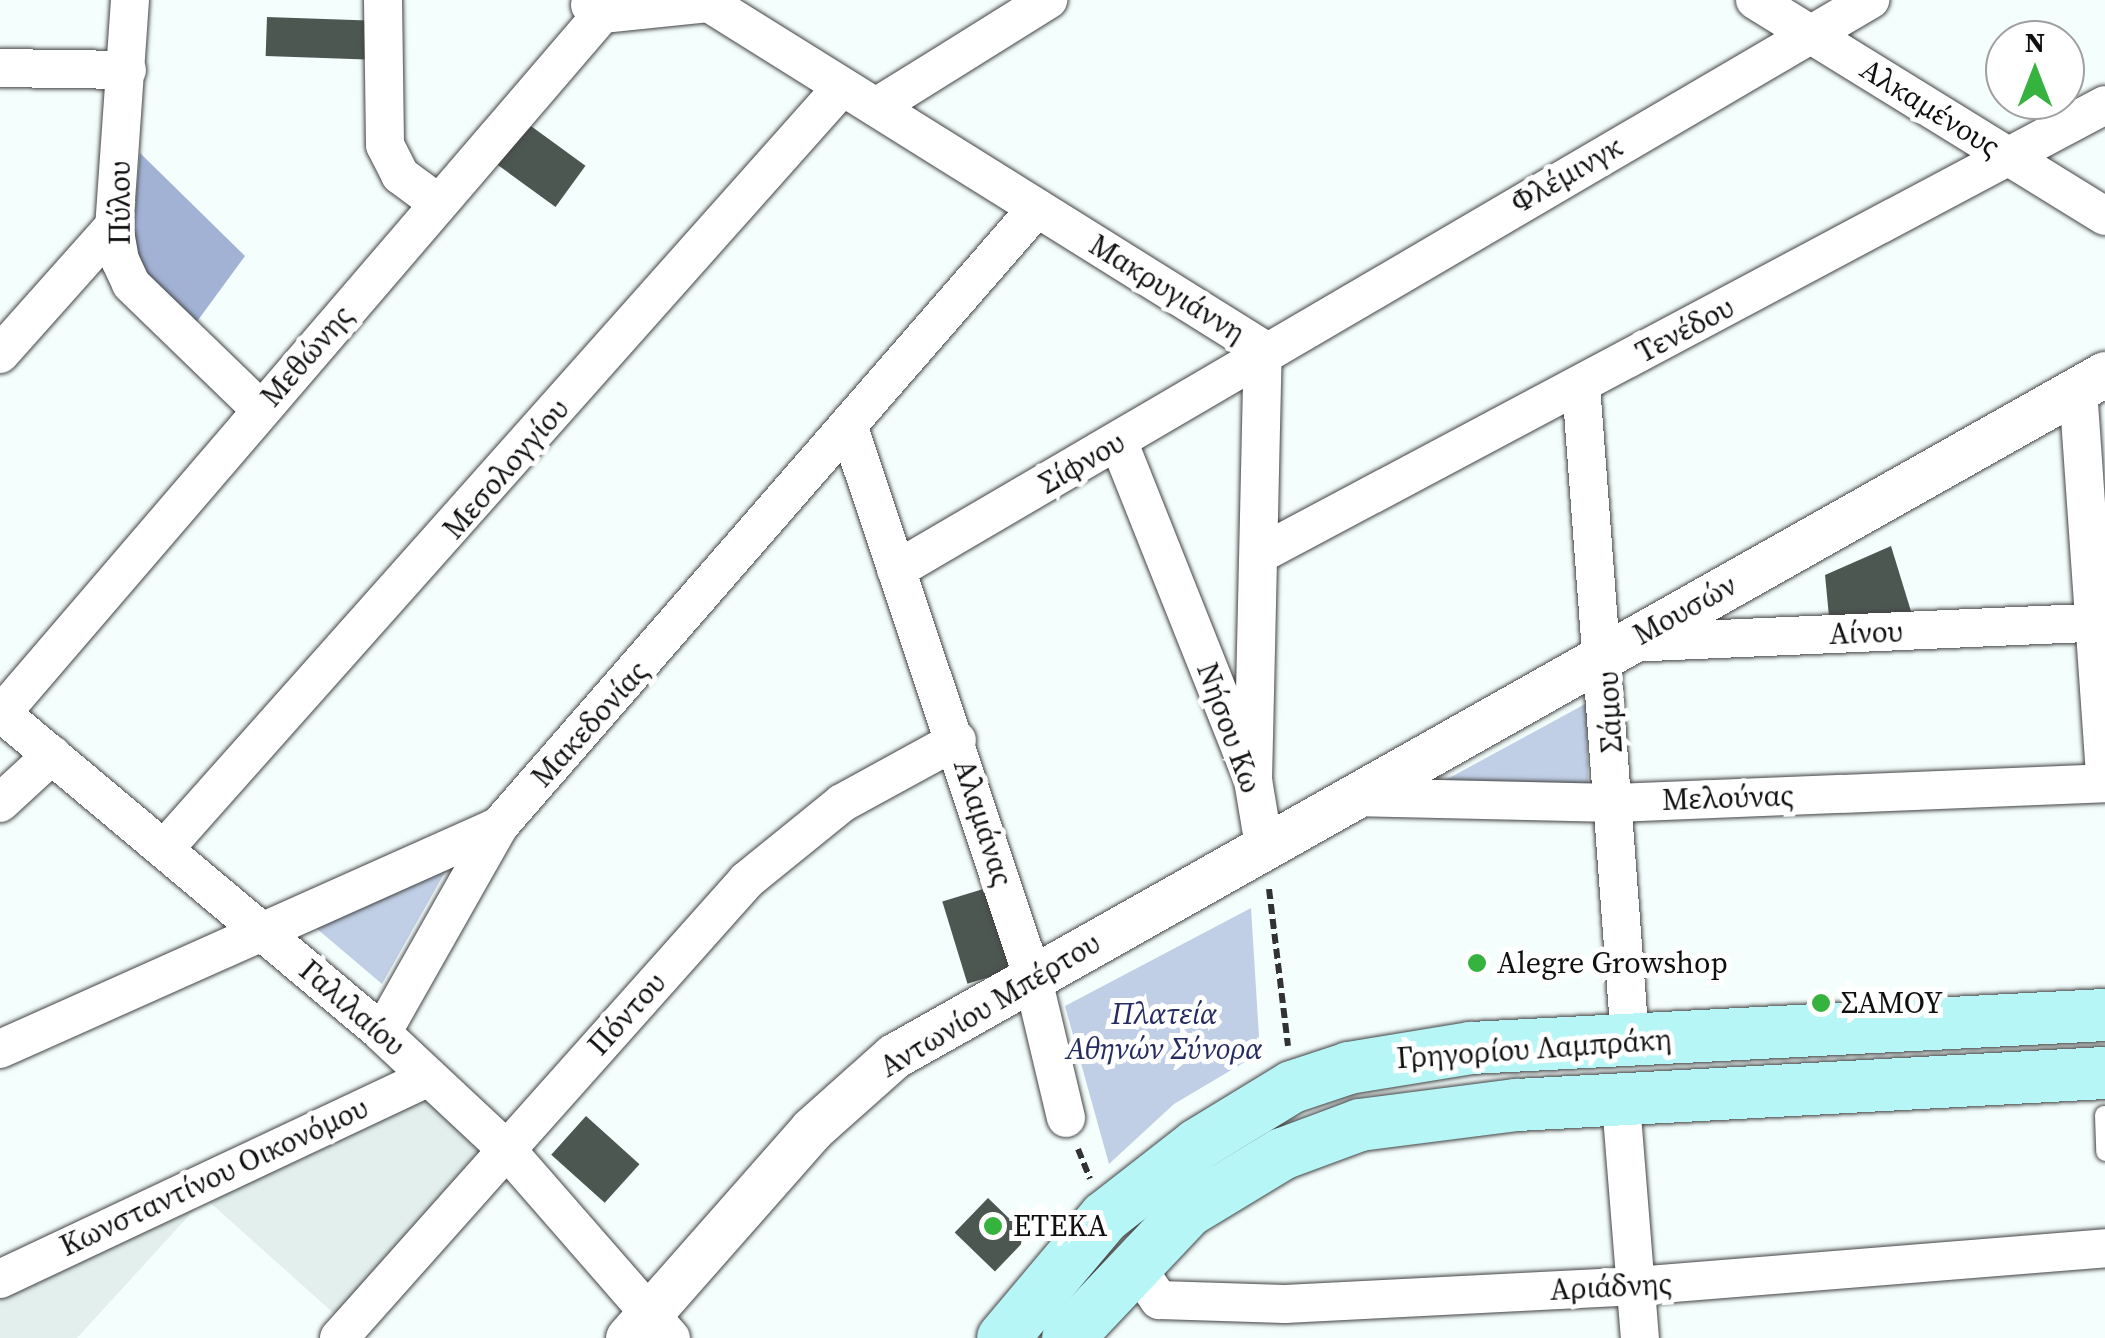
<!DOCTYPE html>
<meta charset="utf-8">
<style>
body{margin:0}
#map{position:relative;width:2105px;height:1338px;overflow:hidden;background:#f4fefd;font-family:"Source Serif 4",serif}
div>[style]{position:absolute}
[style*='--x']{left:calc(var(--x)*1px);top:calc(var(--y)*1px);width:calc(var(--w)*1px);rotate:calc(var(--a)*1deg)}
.green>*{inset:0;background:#c0cfe5}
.forest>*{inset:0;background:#a1b2d5}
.plaza>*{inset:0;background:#e2efed}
.building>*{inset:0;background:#4d5752;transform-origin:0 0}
.path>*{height:6px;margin-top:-3px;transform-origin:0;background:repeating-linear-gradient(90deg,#323232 0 10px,transparent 0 15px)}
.roads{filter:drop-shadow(0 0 2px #434343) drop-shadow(0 0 2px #434343)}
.service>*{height:18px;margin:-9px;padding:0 9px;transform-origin:9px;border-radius:9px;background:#fff}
.minor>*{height:38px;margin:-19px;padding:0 19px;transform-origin:19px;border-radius:19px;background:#fff}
.tertiary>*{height:45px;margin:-22.5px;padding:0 22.5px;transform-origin:22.5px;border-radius:22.5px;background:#fff}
.secondary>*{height:52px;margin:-26px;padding:0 26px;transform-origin:26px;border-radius:26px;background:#b6f6f6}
.dots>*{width:28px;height:28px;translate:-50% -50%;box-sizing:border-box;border:5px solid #fff;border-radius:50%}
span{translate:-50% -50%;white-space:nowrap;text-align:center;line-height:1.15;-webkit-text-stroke:10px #fff;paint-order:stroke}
.street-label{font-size:30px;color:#101010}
.poi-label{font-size:30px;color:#101010}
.left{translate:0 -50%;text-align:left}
.park-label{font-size:30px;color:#262c61;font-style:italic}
.north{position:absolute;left:1985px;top:20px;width:100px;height:100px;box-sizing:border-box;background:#fff;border:2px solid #9f9f9f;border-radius:50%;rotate:0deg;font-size:28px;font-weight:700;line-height:40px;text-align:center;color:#101010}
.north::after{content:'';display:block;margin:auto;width:35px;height:45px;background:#36b23f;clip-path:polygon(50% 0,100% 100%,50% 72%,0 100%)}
</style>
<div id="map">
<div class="green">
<i style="clip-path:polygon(1587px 703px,1588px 789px,1427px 790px)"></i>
<i style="clip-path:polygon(449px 865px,382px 984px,309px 922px)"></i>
<i style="clip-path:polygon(1251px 908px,1260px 1053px,1174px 1104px,1109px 1164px,1065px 1006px)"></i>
</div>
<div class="forest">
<i style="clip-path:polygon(140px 153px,245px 256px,193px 327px,130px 267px)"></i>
</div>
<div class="plaza">
<i style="clip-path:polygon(429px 1077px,506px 1149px,349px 1327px,205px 1198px,77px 1338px,0 1338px,0 1279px)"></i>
</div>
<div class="building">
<i style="left:267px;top:17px;width:101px;height:39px;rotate:2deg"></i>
<i style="left:524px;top:121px;width:76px;height:51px;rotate:36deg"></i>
<i style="clip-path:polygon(1891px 546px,1914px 621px,1830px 627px,1825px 575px)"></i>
<i style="left:993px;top:886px;width:86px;height:53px;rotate:73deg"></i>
<i style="left:586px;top:1116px;width:72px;height:52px;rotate:42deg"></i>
<i style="left:988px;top:1198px;width:56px;height:48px;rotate:44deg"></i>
</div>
<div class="path">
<i style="--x:1269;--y:889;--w:158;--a:83.1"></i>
<i style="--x:1078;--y:1149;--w:32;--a:68"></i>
</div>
<div class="roads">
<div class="service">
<i style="--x:2104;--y:1115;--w:37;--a:88"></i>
</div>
<div class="minor">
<i style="--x:130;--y:0;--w:227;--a:94"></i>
<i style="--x:114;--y:226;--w:35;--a:80"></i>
<i style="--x:120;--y:260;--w:26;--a:65"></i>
<i style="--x:131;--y:284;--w:181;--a:44.1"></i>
<i style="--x:383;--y:0;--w:145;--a:89.2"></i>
<i style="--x:385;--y:145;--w:34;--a:63"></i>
<i style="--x:400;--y:175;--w:47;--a:36.4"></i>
<i style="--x:704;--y:0;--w:659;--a:31.98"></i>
<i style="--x:1755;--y:0;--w:411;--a:31.7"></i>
<i style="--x:590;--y:5;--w:15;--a:37"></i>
<i style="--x:602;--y:14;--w:107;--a:-5.9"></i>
<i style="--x:0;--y:68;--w:127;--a:0.9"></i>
<i style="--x:876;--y:107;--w:203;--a:-31.9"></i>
<i style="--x:0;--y:354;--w:171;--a:-48.3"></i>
<i style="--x:1581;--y:385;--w:657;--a:85.72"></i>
<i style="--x:2078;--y:389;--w:384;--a:86"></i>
<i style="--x:850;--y:431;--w:574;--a:71.5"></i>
<i style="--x:1032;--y:975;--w:147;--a:76.6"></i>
<i style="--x:1119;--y:443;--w:363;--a:68.3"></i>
<i style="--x:1253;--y:780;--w:67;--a:80.5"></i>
<i style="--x:1264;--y:552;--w:952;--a:-27.99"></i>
<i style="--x:896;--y:570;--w:1129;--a:-30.34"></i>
<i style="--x:1628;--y:643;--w:477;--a:-2.5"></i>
<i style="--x:0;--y:712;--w:499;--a:40"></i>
<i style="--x:382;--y:1033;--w:170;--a:43.1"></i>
<i style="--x:506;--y:1149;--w:251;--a:48.9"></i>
<i style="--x:2;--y:713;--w:940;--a:-49.36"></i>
<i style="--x:1253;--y:780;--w:431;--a:-88.7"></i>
<i style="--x:1351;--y:797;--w:264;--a:1.3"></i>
<i style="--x:1615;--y:803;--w:490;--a:-2.3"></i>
<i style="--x:0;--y:803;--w:71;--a:-42.7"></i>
<i style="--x:166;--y:847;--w:1017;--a:-48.35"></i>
<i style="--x:382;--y:1033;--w:238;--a:-60.5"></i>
<i style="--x:0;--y:1049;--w:547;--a:-24.08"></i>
<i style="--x:499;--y:826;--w:819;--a:-48.96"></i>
<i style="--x:1621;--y:1103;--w:236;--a:85.4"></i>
<i style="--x:1134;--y:1264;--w:44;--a:55.2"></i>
<i style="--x:1159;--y:1300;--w:126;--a:1.8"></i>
<i style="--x:1285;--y:1304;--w:351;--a:-2.9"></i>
<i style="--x:1636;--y:1286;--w:471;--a:-4.6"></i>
<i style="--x:0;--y:1279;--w:474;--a:-25.2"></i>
<i style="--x:339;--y:1338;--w:613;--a:-48.3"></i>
<i style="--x:747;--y:880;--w:122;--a:-39"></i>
<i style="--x:842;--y:803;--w:131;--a:-28.7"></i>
</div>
<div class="tertiary">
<i style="--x:628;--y:1338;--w:278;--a:-48.6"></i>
<i style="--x:812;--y:1129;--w:110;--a:-41.7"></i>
<i style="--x:894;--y:1056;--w:1390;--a:-29.39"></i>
</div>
<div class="secondary">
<i style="--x:1003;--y:1338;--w:158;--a:-49.9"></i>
<i style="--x:1105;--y:1217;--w:117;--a:-38"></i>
<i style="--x:1197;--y:1145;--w:111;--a:-31.4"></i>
<i style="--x:1292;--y:1087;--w:60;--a:-18.4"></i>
<i style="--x:1349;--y:1068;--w:124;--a:-9.3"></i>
<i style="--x:1471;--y:1048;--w:635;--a:-2.98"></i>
<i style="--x:1068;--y:1338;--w:175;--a:-46.6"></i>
<i style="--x:1188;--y:1211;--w:110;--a:-31.2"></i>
<i style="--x:1282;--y:1154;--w:83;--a:-20.4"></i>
<i style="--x:1360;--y:1125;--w:158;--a:-7.3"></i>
<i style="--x:1517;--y:1105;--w:589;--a:-3.12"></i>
</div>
</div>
<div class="dots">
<i style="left:1477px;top:963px;background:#36b23f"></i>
<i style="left:1821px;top:1003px;background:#36b23f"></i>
<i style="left:993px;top:1226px;background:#36b23f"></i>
</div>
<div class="street-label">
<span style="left:1930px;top:108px;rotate:32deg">Αλκαμένους</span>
<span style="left:1567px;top:175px;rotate:-30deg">Φλέμινγκ</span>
<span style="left:120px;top:203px;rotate:-90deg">Πύλου</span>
<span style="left:1167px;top:289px;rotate:32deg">Μακρυγιάννη</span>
<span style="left:1685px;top:330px;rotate:-28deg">Τενέδου</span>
<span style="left:307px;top:356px;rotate:-49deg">Μεθώνης</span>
<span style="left:1082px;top:463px;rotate:-30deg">Σίφνου</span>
<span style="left:506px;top:469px;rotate:-49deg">Μεσολογγίου</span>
<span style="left:1685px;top:610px;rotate:-29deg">Μουσών</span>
<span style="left:1866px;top:633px;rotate:-2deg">Αίνου</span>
<span style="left:1610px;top:712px;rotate:-93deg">Σάμου</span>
<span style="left:590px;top:724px;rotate:-48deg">Μακεδονίας</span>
<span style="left:1229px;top:728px;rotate:70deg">Νήσου Κω</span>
<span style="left:1728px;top:798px;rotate:-2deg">Μελούνας</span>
<span style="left:983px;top:823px;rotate:72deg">Αλαμάνας</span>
<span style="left:990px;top:1005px;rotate:-31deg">Αντωνίου Μπέρτου</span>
<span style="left:352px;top:1008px;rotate:41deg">Γαλιλαίου</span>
<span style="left:627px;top:1014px;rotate:-48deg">Πόντου</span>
<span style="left:1534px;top:1049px;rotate:-4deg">Γρηγορίου Λαμπράκη</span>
<span style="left:214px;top:1177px;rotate:-25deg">Κωνσταντίνου Οικονόμου</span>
<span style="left:1611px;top:1287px;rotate:-3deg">Αριάδνης</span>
</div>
<div class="poi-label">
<span class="left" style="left:1497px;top:963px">Alegre Growshop</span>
<span class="left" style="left:1841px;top:1003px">ΣΑΜΟΥ</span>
<span class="left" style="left:1013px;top:1226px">ΕΤΕΚΑ</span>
</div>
<div class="park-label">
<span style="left:1164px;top:1031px">Πλατεία<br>Αθηνών Σύνορα</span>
</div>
<div class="north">N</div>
</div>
